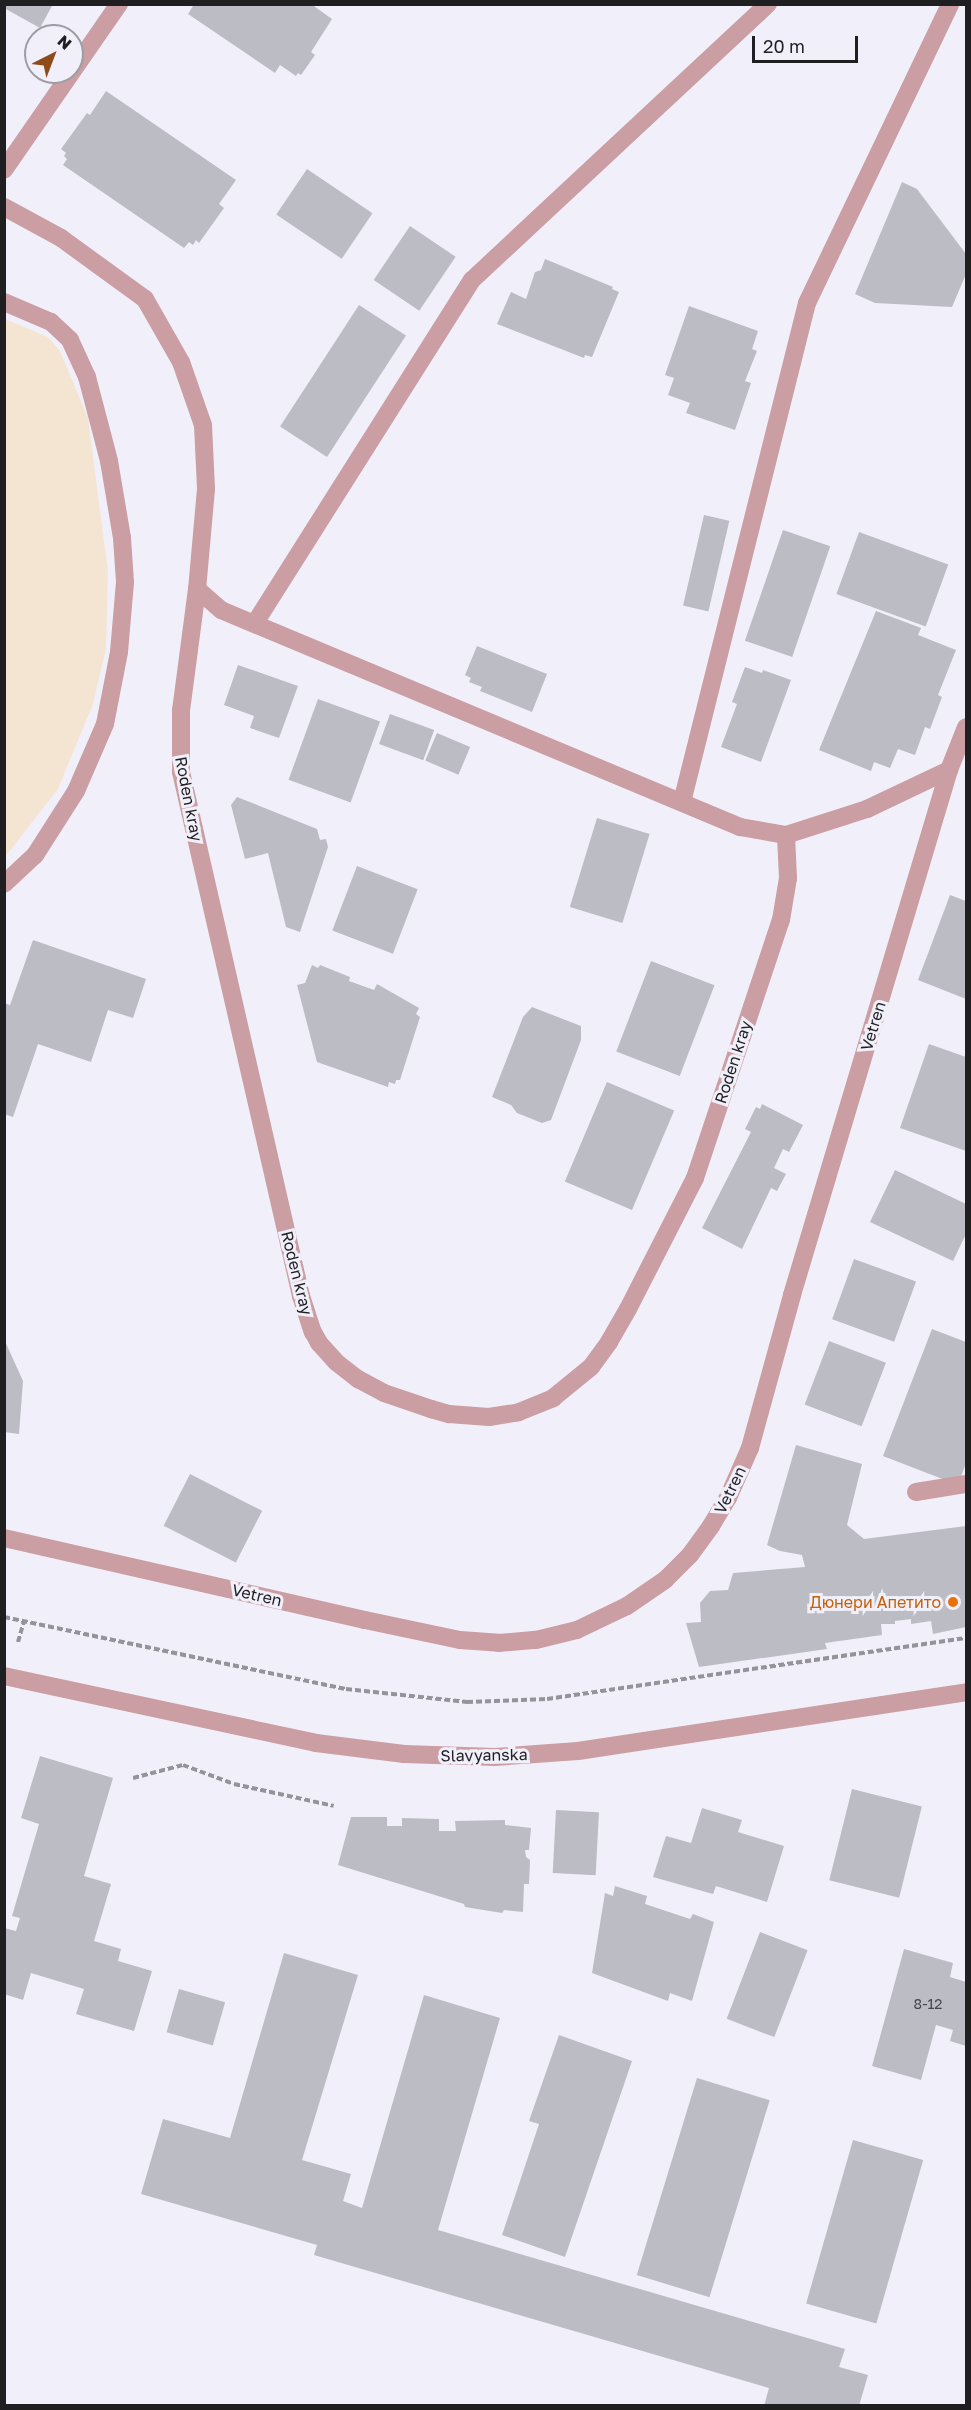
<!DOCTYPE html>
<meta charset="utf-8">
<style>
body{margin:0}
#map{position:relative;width:971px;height:2410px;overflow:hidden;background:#f1f0fa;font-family:"Golos Text",sans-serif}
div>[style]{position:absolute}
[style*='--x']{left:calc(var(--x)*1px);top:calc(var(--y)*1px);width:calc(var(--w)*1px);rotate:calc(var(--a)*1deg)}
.education>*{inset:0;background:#f3e5d2}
.building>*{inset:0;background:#bcbcc5;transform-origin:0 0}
.path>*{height:4px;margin-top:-2px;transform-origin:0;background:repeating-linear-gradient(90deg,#94939a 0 6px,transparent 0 9px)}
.minor>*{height:18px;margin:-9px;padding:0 9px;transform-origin:9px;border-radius:9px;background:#ca9ea3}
.tertiary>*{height:18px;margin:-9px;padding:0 9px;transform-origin:9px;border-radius:9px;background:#ca9ea3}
.dots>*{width:16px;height:16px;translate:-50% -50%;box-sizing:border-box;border:3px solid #f1f0fa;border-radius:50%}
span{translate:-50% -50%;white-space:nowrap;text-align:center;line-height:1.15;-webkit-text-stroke:6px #f1f0fa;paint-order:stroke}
.number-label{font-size:14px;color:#46464b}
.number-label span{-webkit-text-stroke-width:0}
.street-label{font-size:16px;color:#1f1f22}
.food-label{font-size:16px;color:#c56008}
.right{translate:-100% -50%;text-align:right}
.frame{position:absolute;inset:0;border:6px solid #1f1f22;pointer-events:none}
.north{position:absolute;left:24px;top:24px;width:60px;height:60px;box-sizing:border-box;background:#f1f0fa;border:2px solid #9d9ca4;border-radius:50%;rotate:42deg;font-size:16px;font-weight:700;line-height:24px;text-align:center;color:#1f1f22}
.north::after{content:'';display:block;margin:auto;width:21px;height:27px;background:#8e4c1a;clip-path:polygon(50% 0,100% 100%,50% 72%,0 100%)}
.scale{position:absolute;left:752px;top:36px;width:106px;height:27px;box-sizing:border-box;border:3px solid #1f1f22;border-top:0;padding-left:8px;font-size:18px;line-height:21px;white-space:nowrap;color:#1f1f22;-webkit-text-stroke:4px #f1f0fa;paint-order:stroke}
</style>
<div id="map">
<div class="education">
<i style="clip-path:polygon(5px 319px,48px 337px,60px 351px,88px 418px,108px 572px,106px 649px,93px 704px,58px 789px,5px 857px)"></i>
</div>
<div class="building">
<i style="clip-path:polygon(4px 4px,53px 4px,40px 28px,4px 8px)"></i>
<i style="clip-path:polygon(191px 4px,311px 4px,332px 19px,311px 52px,315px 55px,301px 75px,298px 73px,296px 76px,280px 65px,275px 73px,188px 14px,193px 6px)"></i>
<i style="clip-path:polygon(106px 91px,236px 180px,219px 204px,224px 208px,199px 243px,196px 240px,193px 245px,189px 242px,184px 248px,63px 165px,67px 159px,64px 156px,66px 153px,61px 149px,87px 113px,90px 115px)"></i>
<i style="left:307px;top:169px;width:79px;height:55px;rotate:34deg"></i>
<i style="clip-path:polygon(902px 182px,917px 189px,966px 254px,966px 274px,952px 307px,875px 303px,855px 294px)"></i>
<i style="left:410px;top:226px;width:55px;height:65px;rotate:34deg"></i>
<i style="clip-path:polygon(545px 259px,613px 287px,612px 289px,619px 292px,592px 357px,585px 355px,584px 358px,497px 324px,511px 292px,526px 299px,535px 272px,541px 270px)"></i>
<i style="left:359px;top:305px;width:56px;height:145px;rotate:33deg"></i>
<i style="clip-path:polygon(689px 306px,758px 331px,752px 349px,757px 351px,745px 381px,751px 383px,735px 430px,686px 413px,690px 403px,668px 395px,674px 378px,665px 375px)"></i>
<i style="left:704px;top:515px;width:26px;height:93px;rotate:13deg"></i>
<i style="left:783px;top:530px;width:50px;height:117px;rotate:19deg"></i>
<i style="left:859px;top:532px;width:95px;height:66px;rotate:20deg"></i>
<i style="clip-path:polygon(876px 611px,921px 628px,918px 635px,956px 650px,938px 695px,942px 697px,930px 729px,925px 727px,915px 755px,898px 749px,890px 768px,874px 762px,871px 771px,819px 750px)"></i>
<i style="clip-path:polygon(477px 646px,547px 674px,532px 712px,480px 691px,482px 687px,469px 682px,471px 678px,465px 675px)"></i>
<i style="clip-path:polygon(238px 665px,298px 686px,279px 738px,250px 728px,254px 716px,224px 705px)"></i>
<i style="clip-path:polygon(745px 667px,762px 673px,763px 670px,791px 680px,761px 762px,721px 747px,737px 704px,732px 702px)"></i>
<i style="left:318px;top:699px;width:66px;height:86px;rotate:20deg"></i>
<i style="left:390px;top:714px;width:47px;height:32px;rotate:20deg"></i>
<i style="left:437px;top:733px;width:36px;height:30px;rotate:23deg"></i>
<i style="clip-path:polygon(237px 797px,317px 829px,320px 840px,326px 839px,328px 847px,300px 932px,286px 927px,268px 853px,245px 859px,231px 805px)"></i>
<i style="left:597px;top:818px;width:55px;height:93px;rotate:17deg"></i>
<i style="left:357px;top:866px;width:65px;height:69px;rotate:21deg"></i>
<i style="clip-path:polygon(950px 895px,966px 901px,966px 999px,918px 980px)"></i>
<i style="clip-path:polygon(33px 940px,146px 979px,133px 1018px,108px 1010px,91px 1062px,38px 1044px,13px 1117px,4px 1114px,4px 1003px,10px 1005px)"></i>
<i style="left:651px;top:961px;width:68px;height:97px;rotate:21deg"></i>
<i style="clip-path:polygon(312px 965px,318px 968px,320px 965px,350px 977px,349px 981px,374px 990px,377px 984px,419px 1008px,416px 1014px,420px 1017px,400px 1080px,396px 1080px,395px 1084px,389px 1082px,388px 1087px,317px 1062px,297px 985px,305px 983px)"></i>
<i style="clip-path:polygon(532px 1007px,581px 1026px,581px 1040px,551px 1120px,542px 1123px,517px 1113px,511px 1105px,492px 1097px,523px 1017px)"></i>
<i style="clip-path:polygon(929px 1044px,966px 1057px,966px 1151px,900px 1128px)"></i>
<i style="left:607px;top:1082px;width:73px;height:108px;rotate:23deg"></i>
<i style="clip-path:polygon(762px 1104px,803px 1125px,789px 1152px,783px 1149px,774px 1168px,786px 1174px,777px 1191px,771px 1188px,742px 1249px,702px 1228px,751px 1132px,745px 1129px,756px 1107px,760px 1109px)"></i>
<i style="clip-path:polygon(895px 1170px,966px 1204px,966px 1234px,953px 1261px,870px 1222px)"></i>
<i style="left:854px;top:1259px;width:66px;height:64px;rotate:20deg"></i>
<i style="clip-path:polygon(932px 1329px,966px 1342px,966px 1463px,958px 1485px,883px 1456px)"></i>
<i style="clip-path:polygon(4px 1339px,23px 1381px,19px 1434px,4px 1432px)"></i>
<i style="left:829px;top:1341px;width:61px;height:68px;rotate:21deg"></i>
<i style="clip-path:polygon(796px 1445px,862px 1464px,847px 1525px,864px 1539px,966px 1526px,966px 1627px,933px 1634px,931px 1621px,911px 1624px,911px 1619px,895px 1621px,895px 1624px,881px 1624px,882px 1635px,825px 1643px,827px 1649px,699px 1667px,686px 1623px,701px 1622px,700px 1603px,710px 1591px,728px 1590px,733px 1573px,805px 1567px,802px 1555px,780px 1551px,767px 1545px)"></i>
<i style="left:190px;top:1474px;width:81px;height:58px;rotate:27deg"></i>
<i style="clip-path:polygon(40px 1756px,113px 1778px,84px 1876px,111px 1884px,94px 1941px,121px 1949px,118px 1961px,152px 1971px,134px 2031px,76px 2014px,84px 1989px,31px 1973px,23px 2000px,4px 1994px,4px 1928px,16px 1931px,20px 1918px,12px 1916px,39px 1824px,21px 1818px)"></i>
<i style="left:852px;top:1789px;width:72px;height:94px;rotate:14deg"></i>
<i style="clip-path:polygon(702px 1808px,742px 1820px,738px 1832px,784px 1846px,767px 1902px,716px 1886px,713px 1894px,653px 1877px,666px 1836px,691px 1843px)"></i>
<i style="left:556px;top:1810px;width:43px;height:63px;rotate:3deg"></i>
<i style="clip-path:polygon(351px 1817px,387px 1817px,387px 1826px,402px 1826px,402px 1818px,439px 1819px,439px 1831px,456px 1831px,455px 1821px,505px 1820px,505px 1825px,531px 1828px,529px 1850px,525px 1850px,526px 1857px,530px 1860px,529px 1884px,524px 1884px,523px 1912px,504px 1910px,502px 1913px,465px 1907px,464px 1904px,338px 1865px)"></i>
<i style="clip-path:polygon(615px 1886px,647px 1896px,645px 1904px,690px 1919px,693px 1914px,714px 1922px,692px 2001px,670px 1993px,668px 2001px,592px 1973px,605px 1893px,613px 1896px)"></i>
<i style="left:760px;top:1932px;width:51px;height:93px;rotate:21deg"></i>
<i style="clip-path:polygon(904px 1949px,953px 1963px,950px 1977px,966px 1982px,966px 2046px,950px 2041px,953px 2030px,936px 2025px,921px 2080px,872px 2066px)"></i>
<i style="clip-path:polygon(284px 1953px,358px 1975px,302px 2160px,351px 2174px,343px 2201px,362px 2208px,424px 1995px,500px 2018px,438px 2230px,845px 2349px,839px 2367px,868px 2375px,859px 2406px,764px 2406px,769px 2388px,314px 2255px,317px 2245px,141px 2194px,163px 2119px,230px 2138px)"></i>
<i style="left:179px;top:1989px;width:48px;height:45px;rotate:16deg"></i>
<i style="clip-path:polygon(559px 2035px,632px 2061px,565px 2257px,502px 2235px,539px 2124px,529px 2121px)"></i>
<i style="left:697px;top:2078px;width:76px;height:206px;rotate:17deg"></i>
<i style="left:853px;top:2140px;width:73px;height:170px;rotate:16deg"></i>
</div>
<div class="path">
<i style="--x:4;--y:1617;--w:349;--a:11.9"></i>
<i style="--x:346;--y:1689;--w:122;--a:6.1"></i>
<i style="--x:467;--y:1702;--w:80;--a:-2.1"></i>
<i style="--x:547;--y:1699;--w:423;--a:-8.3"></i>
<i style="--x:18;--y:1642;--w:22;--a:-74"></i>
<i style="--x:133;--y:1778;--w:52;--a:-14.6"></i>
<i style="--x:183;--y:1765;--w:54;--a:20.4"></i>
<i style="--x:234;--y:1784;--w:102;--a:12.4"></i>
</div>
<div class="minor">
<i style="--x:4;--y:170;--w:202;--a:-55.3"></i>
<i style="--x:4;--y:207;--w:65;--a:28.5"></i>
<i style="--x:61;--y:238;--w:104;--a:36"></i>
<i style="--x:145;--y:299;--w:73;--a:60.3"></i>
<i style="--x:181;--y:362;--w:67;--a:70.8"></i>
<i style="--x:203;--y:425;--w:64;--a:87.3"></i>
<i style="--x:206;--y:489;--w:100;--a:95.1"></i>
<i style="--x:197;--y:589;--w:122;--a:97.5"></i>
<i style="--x:181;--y:710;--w:62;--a:90"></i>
<i style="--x:181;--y:772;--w:538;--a:77.1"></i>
<i style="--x:301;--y:1296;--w:38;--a:72"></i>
<i style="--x:313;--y:1332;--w:13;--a:61"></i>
<i style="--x:319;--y:1343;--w:25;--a:48"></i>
<i style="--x:336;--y:1362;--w:28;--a:38"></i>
<i style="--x:358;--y:1379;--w:30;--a:28"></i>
<i style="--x:384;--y:1393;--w:50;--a:18.8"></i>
<i style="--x:431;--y:1409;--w:19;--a:16"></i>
<i style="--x:449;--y:1414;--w:40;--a:4.3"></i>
<i style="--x:489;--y:1417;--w:30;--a:-9"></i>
<i style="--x:519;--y:1412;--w:37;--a:-22"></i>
<i style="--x:553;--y:1398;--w:49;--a:-39.2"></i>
<i style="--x:591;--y:1367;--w:31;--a:-54"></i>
<i style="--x:609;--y:1342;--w:38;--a:-60"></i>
<i style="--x:628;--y:1309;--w:147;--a:-62.9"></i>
<i style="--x:695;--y:1178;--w:272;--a:-71.6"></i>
<i style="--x:781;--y:920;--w:43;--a:-80.5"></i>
<i style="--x:788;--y:878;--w:43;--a:-92.7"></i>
<i style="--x:786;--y:835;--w:85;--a:-17.8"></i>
<i style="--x:867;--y:809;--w:91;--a:-25.4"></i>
<i style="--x:4;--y:302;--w:51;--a:23.1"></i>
<i style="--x:51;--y:322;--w:26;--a:43"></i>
<i style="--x:70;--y:340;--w:41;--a:65.3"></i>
<i style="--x:87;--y:377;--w:87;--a:75.3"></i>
<i style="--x:109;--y:461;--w:78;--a:80.4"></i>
<i style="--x:122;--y:538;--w:44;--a:86.1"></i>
<i style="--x:125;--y:582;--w:70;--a:94.9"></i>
<i style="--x:119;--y:652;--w:73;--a:101"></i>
<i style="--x:105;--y:724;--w:73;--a:113.4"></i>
<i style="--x:76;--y:791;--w:76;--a:122.6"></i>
<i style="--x:35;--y:855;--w:42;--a:136.9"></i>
<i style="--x:197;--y:589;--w:32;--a:41"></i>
<i style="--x:221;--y:610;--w:563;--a:22.69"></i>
<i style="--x:740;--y:827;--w:47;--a:9.9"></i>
<i style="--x:255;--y:623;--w:406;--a:-57.7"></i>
<i style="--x:472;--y:280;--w:405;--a:-43"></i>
<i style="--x:682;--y:802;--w:514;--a:-75.94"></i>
<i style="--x:807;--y:303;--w:331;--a:-64.4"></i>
<i style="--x:916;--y:1492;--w:51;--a:-9.1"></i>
<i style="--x:4;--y:1538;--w:370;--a:12.8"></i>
<i style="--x:365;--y:1620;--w:97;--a:11.9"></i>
<i style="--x:460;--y:1640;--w:39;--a:4"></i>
<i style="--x:499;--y:1643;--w:37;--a:-5"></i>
<i style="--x:536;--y:1640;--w:42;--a:-13.7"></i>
<i style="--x:577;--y:1630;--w:55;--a:-25.6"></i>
<i style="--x:627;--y:1606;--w:46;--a:-34.4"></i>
<i style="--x:665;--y:1580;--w:35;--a:-45"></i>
<i style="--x:690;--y:1555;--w:36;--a:-54"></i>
<i style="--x:711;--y:1526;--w:33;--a:-59"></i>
<i style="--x:728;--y:1498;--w:55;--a:-66.3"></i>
<i style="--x:750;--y:1448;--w:159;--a:-74.6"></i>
<i style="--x:792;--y:1295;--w:548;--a:-73.35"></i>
<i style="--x:949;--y:770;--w:46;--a:-68.4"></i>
</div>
<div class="tertiary">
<i style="--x:4;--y:1676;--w:319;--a:12.1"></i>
<i style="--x:316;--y:1743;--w:89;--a:7.1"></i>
<i style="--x:404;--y:1754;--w:91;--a:1.9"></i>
<i style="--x:495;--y:1757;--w:83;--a:-4.1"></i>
<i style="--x:578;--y:1751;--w:392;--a:-8.6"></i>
</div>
<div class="dots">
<i style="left:953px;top:1602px;background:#e8710a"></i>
</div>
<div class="number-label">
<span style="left:928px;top:2004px">8-12</span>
</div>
<div class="street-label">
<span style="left:189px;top:799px;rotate:79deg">Roden kray</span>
<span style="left:873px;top:1026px;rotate:-73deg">Vetren</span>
<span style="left:733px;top:1062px;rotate:-72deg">Roden kray</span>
<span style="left:297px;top:1273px;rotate:76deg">Roden kray</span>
<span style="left:730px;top:1490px;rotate:-64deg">Vetren</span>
<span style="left:257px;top:1595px;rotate:13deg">Vetren</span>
<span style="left:484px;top:1755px;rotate:-1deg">Slavyanska</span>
</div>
<div class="food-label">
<span class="right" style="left:941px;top:1602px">Дюнери Апетито</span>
</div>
<div class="frame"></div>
<div class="north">N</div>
<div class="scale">20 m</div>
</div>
